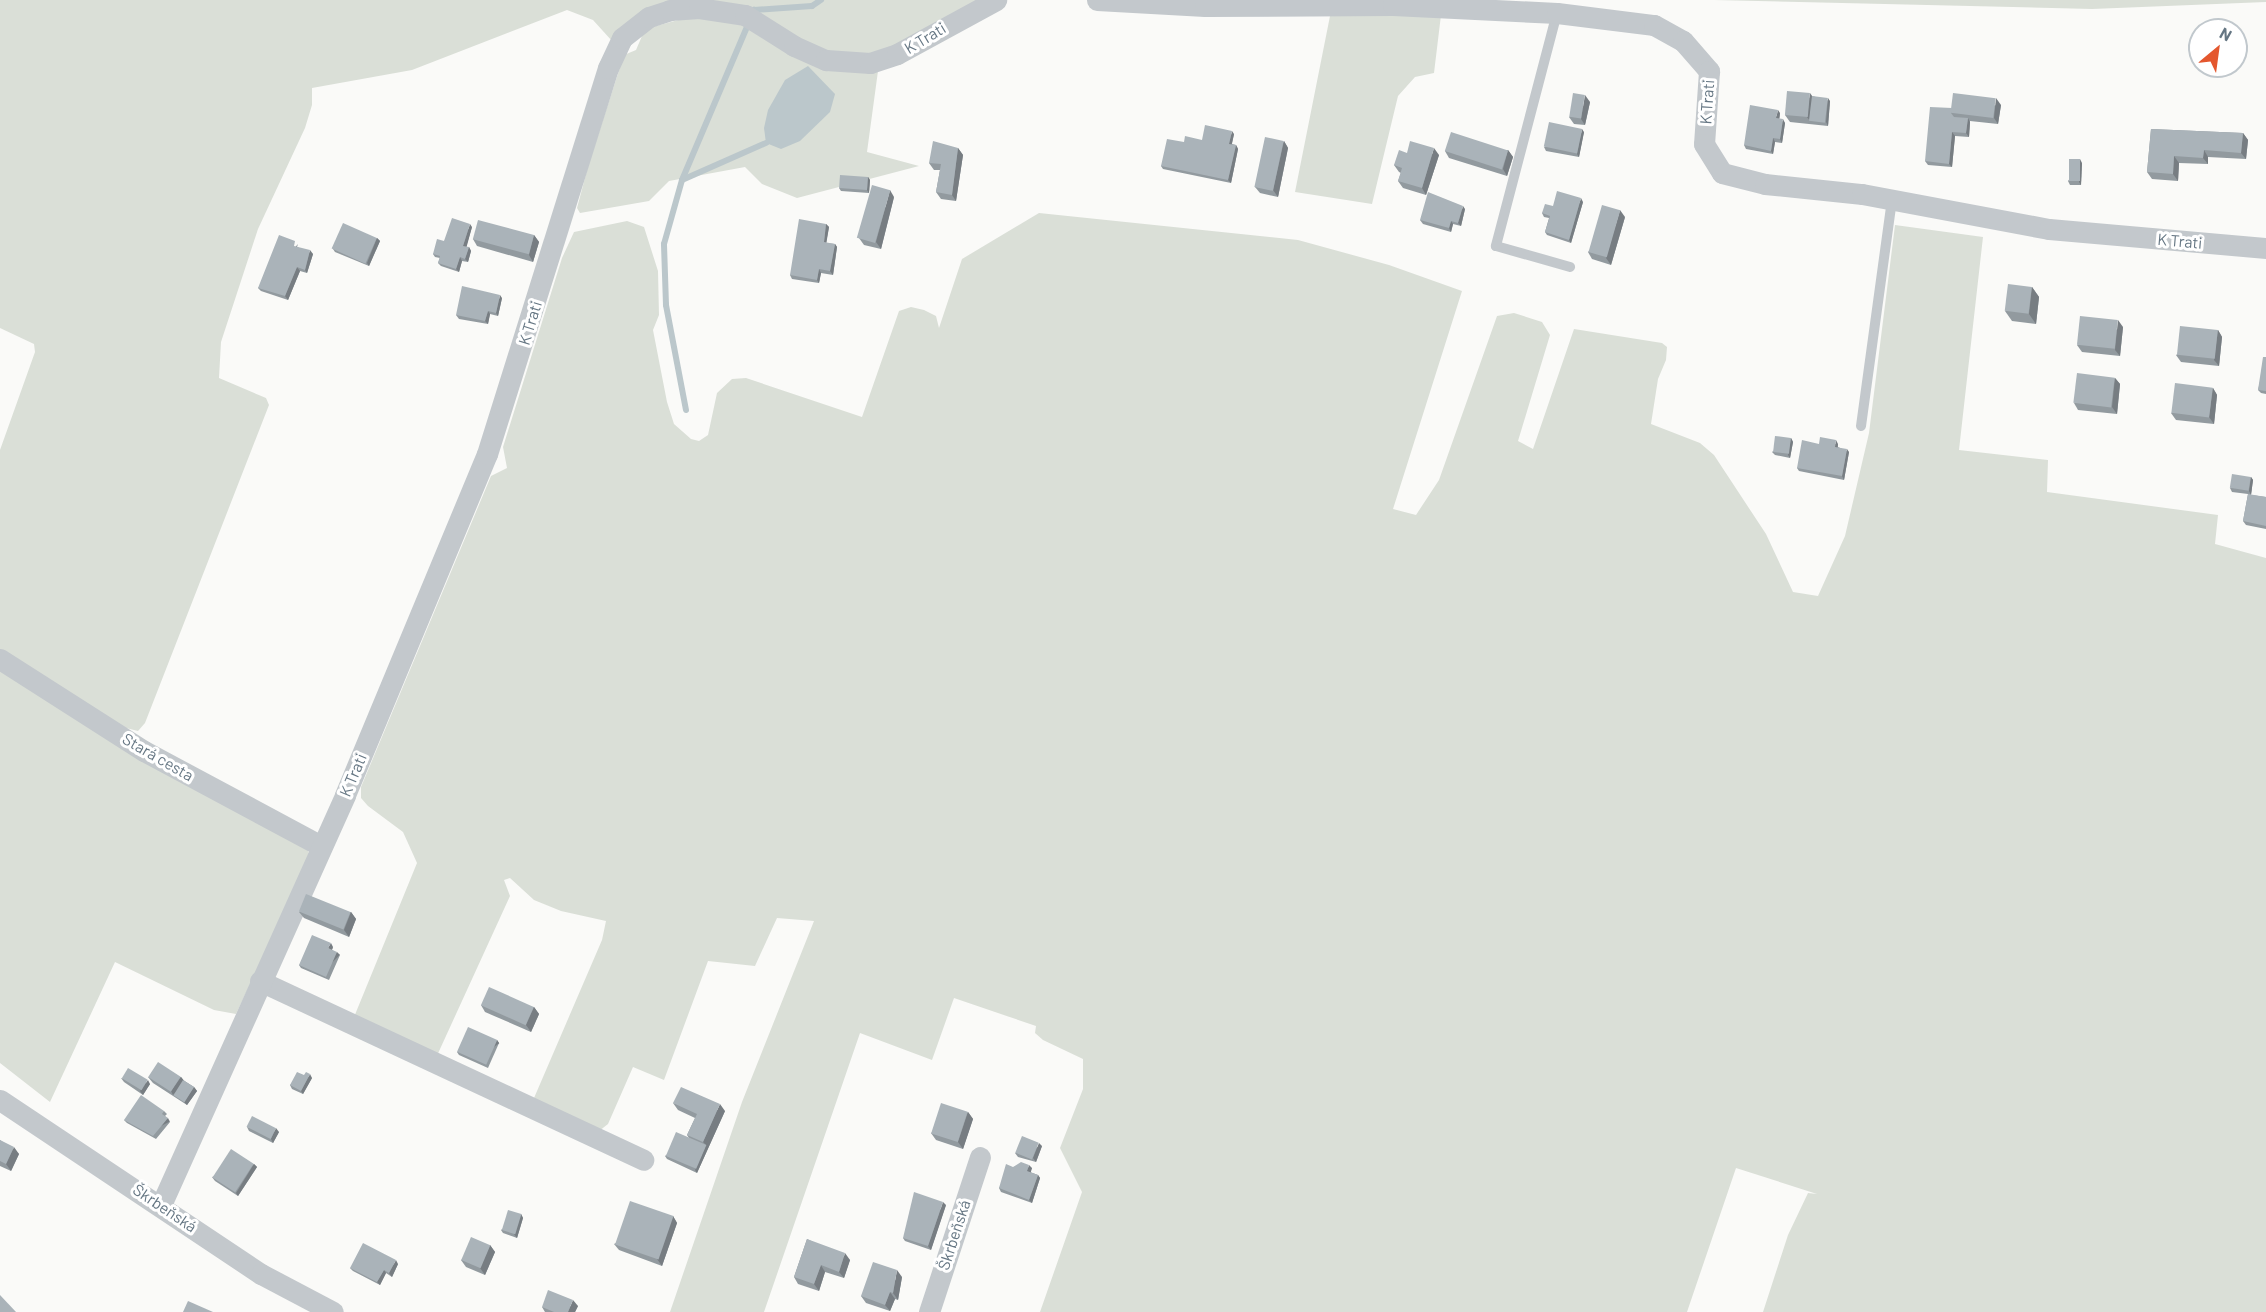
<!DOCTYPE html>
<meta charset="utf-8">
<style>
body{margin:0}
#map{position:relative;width:2266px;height:1312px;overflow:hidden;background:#fafaf8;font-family:Barlow,sans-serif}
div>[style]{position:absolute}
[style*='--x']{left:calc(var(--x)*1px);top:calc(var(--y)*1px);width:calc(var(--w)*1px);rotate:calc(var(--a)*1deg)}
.green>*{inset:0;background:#dadfd7}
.water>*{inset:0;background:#bbc7cb}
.stream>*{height:6px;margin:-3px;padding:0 3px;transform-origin:3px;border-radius:3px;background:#bbc7cb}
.lane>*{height:10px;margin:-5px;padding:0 5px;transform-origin:5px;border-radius:5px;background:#c3c8cc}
.street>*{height:21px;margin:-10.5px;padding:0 10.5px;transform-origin:10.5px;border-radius:10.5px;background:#c3c8cc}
.wall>*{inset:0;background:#929a9f}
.shaded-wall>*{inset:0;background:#777d82;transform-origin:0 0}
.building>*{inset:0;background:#aab3b9;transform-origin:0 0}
span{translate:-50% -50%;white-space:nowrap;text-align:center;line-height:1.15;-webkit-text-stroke:6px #fff;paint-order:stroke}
.street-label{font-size:16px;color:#657683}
.north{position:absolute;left:2188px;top:18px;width:60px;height:60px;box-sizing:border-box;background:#fff;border:2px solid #c1c8cd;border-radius:50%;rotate:29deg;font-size:16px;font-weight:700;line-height:24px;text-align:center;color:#657683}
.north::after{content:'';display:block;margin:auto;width:21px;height:27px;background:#e4572e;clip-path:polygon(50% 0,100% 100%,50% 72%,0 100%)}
</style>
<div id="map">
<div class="green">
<i style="clip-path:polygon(0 0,980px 0,892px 48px,862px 56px,833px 55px,719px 3px,612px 41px,593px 20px,567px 10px,412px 70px,312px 88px,312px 105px,305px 128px,258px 229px,221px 342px,219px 378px,266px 398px,269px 405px,145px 723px,138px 731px,118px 726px,0 652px,0 450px,35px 352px,34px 344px,0 328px)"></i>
<i style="clip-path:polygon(1714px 0,2266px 0,2266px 2px,2092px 9px)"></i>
<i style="clip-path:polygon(1441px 15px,1434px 73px,1415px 77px,1398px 96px,1372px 204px,1295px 192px,1330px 16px)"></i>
<i style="clip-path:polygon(693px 16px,741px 24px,833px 71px,878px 71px,867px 152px,919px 166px,797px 198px,762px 184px,745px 167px,669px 181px,649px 201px,580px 213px,577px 208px,589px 163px,624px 55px,636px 50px,645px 29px)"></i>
<i style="clip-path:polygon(1039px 213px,1298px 240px,1389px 265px,1462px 291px,1393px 509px,1416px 515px,1439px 480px,1497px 316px,1514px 313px,1542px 322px,1550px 335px,1518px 441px,1533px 449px,1574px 329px,1662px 343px,1667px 347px,1666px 360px,1658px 379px,1651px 424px,1700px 443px,1714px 455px,1766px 534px,1793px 592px,1818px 596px,1845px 536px,1869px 433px,1895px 225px,1983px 237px,1959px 450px,2048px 460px,2047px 492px,2218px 515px,2215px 544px,2266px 558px,2266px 1312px,1763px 1312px,1788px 1235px,1808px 1193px,1817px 1194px,1736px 1168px,1687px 1312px,1040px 1312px,1082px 1192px,1060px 1148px,1083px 1089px,1083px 1059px,1043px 1040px,1035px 1033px,1036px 1026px,954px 998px,932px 1060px,860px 1033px,764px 1312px,670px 1312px,742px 1102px,814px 921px,777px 918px,755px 966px,708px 961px,664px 1080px,633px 1067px,608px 1124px,594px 1135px,531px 1105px,602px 940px,606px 921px,561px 911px,534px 900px,510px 878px,504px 880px,510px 896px,435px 1060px,352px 1022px,417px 863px,403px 832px,368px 806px,361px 798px,361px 787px,491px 476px,507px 468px,503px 447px,562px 258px,574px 232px,627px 221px,644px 227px,658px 271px,659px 315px,653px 330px,667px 402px,674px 424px,691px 439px,699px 441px,708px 435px,717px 393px,732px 379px,746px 378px,862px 417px,899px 311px,911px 307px,924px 310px,936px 316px,939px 328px,962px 259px)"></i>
<i style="clip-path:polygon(0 669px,308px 850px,310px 857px,236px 1014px,214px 1010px,115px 962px,50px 1102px,0 1063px)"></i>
</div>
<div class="water">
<i style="clip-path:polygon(808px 66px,835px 94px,830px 112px,800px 141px,781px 149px,766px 143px,764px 128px,768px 110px,785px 80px)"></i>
</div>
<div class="stream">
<i style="--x:682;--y:180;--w:92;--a:-23.8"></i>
<i style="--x:686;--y:410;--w:107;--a:-100.8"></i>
<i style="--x:666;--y:305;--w:61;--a:-91.9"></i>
<i style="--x:664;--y:244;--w:66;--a:-74.3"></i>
<i style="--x:682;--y:180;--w:185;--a:-67"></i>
<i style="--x:754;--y:10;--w:58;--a:-3.9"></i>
<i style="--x:812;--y:6;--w:11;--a:-34"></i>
</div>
<div class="lane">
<i style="--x:1557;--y:13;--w:241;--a:104.7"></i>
<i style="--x:1496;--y:246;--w:77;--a:15.8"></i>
<i style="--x:1861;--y:426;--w:229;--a:-82.2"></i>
</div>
<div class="street">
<i style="--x:1097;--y:0;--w:108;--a:3.2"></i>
<i style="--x:1205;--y:6;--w:188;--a:-0.3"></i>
<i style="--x:1393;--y:5;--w:164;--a:2.8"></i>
<i style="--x:1557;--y:13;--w:98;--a:7.1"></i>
<i style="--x:1654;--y:25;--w:33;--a:29"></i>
<i style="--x:1683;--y:41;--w:40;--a:49"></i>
<i style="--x:1709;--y:71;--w:73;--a:93.9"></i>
<i style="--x:1704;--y:144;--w:34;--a:58"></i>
<i style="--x:1722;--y:173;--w:44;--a:14.3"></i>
<i style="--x:1765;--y:184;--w:98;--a:5.9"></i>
<i style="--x:1862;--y:194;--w:190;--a:10.6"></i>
<i style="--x:2049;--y:229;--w:218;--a:5"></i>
<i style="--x:0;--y:659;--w:171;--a:32.6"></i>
<i style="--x:144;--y:751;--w:201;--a:28.2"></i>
<i style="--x:260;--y:981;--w:423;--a:25"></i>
<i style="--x:0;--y:1100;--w:314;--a:33.7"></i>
<i style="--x:261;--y:1274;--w:81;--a:27.8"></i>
<i style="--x:161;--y:1205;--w:449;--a:-65.8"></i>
<i style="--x:345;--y:795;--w:369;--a:-67.4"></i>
<i style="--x:487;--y:454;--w:405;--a:-72.6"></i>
<i style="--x:608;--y:68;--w:33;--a:-65"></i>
<i style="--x:622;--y:38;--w:34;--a:-38"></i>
<i style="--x:649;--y:17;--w:22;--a:-18"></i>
<i style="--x:670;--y:10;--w:29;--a:-4"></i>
<i style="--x:699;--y:8;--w:47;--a:8.7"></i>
<i style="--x:745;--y:15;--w:58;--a:32.3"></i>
<i style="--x:794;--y:46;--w:35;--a:24"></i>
<i style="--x:826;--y:60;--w:44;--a:3.9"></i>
<i style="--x:870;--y:63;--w:28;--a:-18"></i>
<i style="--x:897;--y:54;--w:113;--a:-28.6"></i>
<i style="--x:929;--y:1312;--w:163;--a:-71.8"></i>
</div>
<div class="wall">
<i style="clip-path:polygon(1812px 96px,1830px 101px,1828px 126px,1790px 122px,1785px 115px)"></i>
<i style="clip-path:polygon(1590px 102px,1585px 125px,1574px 124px,1569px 117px)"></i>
<i style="clip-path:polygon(2001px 105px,1998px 124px,1970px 121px,1969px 137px,1955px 136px,1952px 167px,1928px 165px,1925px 161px,1952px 108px)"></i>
<i style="clip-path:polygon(1780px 113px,1779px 119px,1785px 123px,1782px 143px,1775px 142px,1773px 154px,1746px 149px,1744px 145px)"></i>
<i style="clip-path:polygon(2151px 129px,2243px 133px,2248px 140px,2246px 159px,2208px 157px,2208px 164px,2179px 163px,2178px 181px,2152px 179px,2147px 172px)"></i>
<i style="clip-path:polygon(1584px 132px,1579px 157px,1546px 151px,1544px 147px)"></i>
<i style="clip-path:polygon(1234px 134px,1232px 144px,1236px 145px,1238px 149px,1231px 183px,1163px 169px,1161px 166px,1184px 142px,1202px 140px)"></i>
<i style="clip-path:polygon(1284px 141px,1288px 148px,1278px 197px,1260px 193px,1255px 187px)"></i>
<i style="clip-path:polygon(958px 148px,963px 155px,956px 201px,941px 199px,936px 192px,940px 170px,934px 170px,929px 163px)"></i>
<i style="clip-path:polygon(1508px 150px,1513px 157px,1507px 176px,1449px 158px,1445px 151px)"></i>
<i style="clip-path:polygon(1407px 153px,1439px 155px,1426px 195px,1403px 188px,1398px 181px,1401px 173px,1399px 172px,1394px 165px)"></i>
<i style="clip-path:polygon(2082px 163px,2081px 185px,2070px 185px,2068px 181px)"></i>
<i style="clip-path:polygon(868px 177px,870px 180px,869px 193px,841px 191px,839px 188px)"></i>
<i style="clip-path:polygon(894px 197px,881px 249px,864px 245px,859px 238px)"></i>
<i style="clip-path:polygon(1583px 202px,1571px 243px,1547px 235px,1545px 232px,1549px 218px,1544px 217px,1542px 213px,1553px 206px)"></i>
<i style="clip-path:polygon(1465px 209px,1461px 226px,1453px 224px,1451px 232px,1423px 224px,1420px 220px)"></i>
<i style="clip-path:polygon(1625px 217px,1611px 265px,1592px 259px,1588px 252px)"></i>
<i style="clip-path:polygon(826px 224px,829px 227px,826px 243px,835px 244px,837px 247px,833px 275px,821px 273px,819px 283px,792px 279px,790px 275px)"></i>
<i style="clip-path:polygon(472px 227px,466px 247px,469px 247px,471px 251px,468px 262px,462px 261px,459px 272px,441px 266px,438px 263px,440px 258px,435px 257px,433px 254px,444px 241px)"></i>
<i style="clip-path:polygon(534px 235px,539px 242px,533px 262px,477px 246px,473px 239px)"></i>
<i style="clip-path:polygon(377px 238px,380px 241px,369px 266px,335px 252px,333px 249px)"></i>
<i style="clip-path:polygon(298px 244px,297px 247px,313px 254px,307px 273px,300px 271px,288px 300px,261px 291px,258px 288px)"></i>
<i style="clip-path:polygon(2032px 287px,2039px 297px,2036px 324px,2012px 321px,2005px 311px)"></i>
<i style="clip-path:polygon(502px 298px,498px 316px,490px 314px,488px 324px,459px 319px,456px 315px)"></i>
<i style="clip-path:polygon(2123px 327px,2120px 356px,2082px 352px,2077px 345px)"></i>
<i style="clip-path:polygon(2218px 330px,2222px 337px,2219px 366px,2181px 362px,2176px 355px)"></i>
<i style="clip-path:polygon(2266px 357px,2266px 394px,2261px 393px,2258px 390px)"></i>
<i style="clip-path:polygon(2115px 378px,2120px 384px,2117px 414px,2078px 410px,2074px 403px)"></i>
<i style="clip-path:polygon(2213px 388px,2217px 395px,2214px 424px,2176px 420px,2171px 413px)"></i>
<i style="clip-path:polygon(1791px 438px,1793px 442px,1790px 458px,1775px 455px,1772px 452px)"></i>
<i style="clip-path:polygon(1819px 444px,1838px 444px,1838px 447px,1849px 452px,1844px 480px,1799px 471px,1797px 468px)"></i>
<i style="clip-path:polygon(2251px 477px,2253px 480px,2251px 495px,2266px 497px,2266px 529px,2246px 525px,2243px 521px,2248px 494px,2232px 492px,2230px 488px)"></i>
<i style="clip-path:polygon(299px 912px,351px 912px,356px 919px,349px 937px,304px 918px)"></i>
<i style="clip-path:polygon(333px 947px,332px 950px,340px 955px,329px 980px,301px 968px,299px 965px)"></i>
<i style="clip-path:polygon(481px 1005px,534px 1007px,539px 1014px,531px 1032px,485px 1012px)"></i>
<i style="clip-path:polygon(497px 1040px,499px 1043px,488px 1068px,459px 1055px,457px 1052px)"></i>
<i style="clip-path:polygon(304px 1075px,312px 1078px,303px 1094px,292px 1089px,290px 1085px)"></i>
<i style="clip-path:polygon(148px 1077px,181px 1077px,183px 1080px,194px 1087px,197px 1091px,187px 1105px,153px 1083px)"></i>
<i style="clip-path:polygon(121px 1078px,150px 1084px,143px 1095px,124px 1082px)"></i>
<i style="clip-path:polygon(673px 1103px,725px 1111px,697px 1173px,667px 1159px,665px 1156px,689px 1138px,687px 1135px,695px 1118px,678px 1110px)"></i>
<i style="clip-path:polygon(164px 1111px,167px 1114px,165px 1116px,170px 1122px,156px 1139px,127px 1123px,124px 1120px)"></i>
<i style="clip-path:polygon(968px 1112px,973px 1119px,963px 1149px,936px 1140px,931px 1133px)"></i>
<i style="clip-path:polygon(247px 1127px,279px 1132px,273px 1143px,249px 1131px)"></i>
<i style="clip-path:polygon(0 1140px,19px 1154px,11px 1171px,0 1166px)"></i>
<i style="clip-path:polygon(1042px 1146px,1036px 1162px,1018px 1157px,1015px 1153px)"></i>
<i style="clip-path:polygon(254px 1164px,257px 1167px,238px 1196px,215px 1181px,212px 1177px)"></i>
<i style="clip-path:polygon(1013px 1167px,1032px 1168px,1030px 1172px,1038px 1175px,1040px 1178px,1032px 1203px,1001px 1192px,999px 1188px)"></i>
<i style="clip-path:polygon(946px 1205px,931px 1250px,905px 1241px,903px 1238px)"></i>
<i style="clip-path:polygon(521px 1214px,523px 1218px,517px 1238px,503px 1233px,501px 1230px)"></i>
<i style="clip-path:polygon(673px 1216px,677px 1223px,662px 1266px,619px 1250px,614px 1244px)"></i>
<i style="clip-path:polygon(807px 1239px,850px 1260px,844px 1278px,825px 1272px,819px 1291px,798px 1284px,794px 1277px)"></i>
<i style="clip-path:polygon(490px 1245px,495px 1252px,485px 1275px,466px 1267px,461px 1260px)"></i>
<i style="clip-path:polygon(398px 1264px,392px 1277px,386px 1273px,380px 1285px,353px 1271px,350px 1268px)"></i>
<i style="clip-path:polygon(902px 1277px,898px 1300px,895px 1299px,890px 1311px,866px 1303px,861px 1296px)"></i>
<i style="clip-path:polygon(578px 1306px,575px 1312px,545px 1312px,542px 1307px)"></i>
</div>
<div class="shaded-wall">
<i style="clip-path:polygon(1810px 93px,1815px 100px,1810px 121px,1807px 117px)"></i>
<i style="clip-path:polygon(1585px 95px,1590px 102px,1585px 125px,1581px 119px)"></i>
<i style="clip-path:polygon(1828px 98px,1830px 101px,1828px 126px,1826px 122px)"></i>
<i style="clip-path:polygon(1996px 98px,2001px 105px,1998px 124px,1994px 118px)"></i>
<i style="clip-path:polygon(1778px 110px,1780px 113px,1779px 122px,1776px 118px)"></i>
<i style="clip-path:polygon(1968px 118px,1970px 122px,1969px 137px,1966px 133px)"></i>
<i style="clip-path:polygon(1783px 119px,1785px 123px,1782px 143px,1780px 139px)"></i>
<i style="clip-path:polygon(1582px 129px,1584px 132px,1579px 157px,1577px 154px)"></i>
<i style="clip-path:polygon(1232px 131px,1234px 134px,1231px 147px,1229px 144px)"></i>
<i style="clip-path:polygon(1952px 132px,1955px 136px,1952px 167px,1949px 164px)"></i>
<i style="clip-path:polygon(2243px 133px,2248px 140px,2246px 159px,2241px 153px)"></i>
<i style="clip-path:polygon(1773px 138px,1775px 142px,1773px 154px,1771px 151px)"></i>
<i style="clip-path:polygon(1284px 141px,1288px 148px,1278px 197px,1273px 190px)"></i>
<i style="clip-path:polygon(1236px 145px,1238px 149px,1231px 183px,1228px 180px)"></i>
<i style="clip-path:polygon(958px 148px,963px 155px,956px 201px,952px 195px)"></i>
<i style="clip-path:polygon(1434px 148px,1439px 155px,1426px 195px,1422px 188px)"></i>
<i style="clip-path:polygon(1508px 150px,1513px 157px,1507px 176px,1503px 169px)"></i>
<i style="clip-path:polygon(2204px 150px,2208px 157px,2208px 164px,2203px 158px)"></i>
<i style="clip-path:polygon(2174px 156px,2179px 163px,2178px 181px,2173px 174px)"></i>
<i style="clip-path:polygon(2080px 159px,2082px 163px,2081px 185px,2079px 182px)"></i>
<i style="clip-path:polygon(868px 177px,870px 180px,869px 193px,867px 190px)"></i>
<i style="clip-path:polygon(890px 190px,894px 197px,881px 249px,876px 242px)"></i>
<i style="clip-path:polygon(1581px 198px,1583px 202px,1571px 243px,1569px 240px)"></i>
<i style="clip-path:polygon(1463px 206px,1465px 209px,1461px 226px,1458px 223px)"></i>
<i style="clip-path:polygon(1620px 210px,1625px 217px,1611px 265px,1606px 258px)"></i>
<i style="clip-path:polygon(1451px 221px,1453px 224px,1451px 232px,1449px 228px)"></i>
<i style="clip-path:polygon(470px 224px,472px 227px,466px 249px,463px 246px)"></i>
<i style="clip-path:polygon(826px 224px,829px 227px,826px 245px,824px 242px)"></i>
<i style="clip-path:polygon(534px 235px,539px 242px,533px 262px,529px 255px)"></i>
<i style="clip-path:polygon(377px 238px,380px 241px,369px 266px,367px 263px)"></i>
<i style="clip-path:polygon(835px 244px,837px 247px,833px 275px,830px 271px)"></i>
<i style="clip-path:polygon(469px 247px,471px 251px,468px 262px,465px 259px)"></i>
<i style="clip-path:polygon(310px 250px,313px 254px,307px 273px,305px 270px)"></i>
<i style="clip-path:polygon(460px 257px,462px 261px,459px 272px,456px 269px)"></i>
<i style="clip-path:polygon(297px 267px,300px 271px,288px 300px,285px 296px)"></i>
<i style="clip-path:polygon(819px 269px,821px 273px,819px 283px,817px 280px)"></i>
<i style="clip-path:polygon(2032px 287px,2039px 297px,2036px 324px,2029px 314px)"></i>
<i style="clip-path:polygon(500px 295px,502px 298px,498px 316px,496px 313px)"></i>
<i style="clip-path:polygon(488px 311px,490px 314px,488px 324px,485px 321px)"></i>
<i style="clip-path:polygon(2118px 320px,2123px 327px,2120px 356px,2115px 350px)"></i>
<i style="clip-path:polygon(2218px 330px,2222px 337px,2219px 366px,2214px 360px)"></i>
<i style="clip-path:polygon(2115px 378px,2120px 384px,2117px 414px,2112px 407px)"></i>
<i style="clip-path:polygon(2213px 388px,2217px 395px,2214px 424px,2209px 417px)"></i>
<i style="clip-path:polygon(1791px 438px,1793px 442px,1790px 458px,1788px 455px)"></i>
<i style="clip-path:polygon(1836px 440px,1838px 444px,1837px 450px,1835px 447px)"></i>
<i style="clip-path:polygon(1847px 449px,1849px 452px,1844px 480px,1842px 476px)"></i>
<i style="clip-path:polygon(2251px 477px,2253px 480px,2251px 495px,2249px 491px)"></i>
<i style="clip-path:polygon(351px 912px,356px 919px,349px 937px,344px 930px)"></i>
<i style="clip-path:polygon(331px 943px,333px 947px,331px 952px,328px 948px)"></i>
<i style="left:337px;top:952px;width:4px;height:27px;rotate:45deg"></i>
<i style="clip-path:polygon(534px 1007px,539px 1014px,531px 1032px,526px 1025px)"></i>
<i style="left:497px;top:1040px;width:4px;height:27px;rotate:56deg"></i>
<i style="clip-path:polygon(310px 1074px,312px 1078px,303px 1094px,301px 1091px)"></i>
<i style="clip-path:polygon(181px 1077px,186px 1083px,173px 1095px,171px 1091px)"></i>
<i style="clip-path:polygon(148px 1080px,150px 1084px,143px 1095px,140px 1091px)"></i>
<i style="clip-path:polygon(194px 1087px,197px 1091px,187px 1105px,184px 1102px)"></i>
<i style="clip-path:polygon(720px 1104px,725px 1111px,697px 1173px,695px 1170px,706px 1145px,703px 1142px)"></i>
<i style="clip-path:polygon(968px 1112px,973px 1119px,963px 1149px,958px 1142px)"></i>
<i style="left:168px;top:1118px;width:4px;height:23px;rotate:63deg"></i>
<i style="clip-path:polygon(276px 1128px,279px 1132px,273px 1143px,271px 1139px)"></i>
<i style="clip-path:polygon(1039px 1143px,1042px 1146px,1036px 1162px,1033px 1158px)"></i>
<i style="clip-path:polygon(14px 1147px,19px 1154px,11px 1171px,6px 1164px)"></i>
<i style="clip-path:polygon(254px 1164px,257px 1167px,238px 1196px,236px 1193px)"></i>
<i style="clip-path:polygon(1029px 1165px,1032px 1168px,1030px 1175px,1027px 1171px)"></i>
<i style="clip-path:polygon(1038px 1175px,1040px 1178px,1032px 1203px,1029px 1200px)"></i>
<i style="clip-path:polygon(943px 1202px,946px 1205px,931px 1250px,928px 1246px)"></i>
<i style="clip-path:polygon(521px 1214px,523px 1218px,517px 1238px,514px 1234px)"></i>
<i style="clip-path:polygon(673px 1216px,677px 1223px,662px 1266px,657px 1259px)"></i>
<i style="clip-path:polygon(490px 1245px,495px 1252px,485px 1275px,480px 1268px)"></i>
<i style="clip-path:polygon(845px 1253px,850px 1260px,844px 1278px,839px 1272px)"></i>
<i style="clip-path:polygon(396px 1260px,398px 1264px,392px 1277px,389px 1273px)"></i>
<i style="clip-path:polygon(821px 1265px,825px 1272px,819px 1291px,814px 1284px)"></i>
<i style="clip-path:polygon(384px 1270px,386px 1273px,380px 1285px,377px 1282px)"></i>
<i style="clip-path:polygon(897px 1270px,902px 1277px,898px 1300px,893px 1293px)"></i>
<i style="clip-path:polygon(890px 1292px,895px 1299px,890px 1311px,885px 1305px)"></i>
<i style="clip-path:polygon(573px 1300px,578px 1306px,575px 1312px,568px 1312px)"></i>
</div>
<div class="building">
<i style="left:1787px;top:91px;width:23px;height:24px;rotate:5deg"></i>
<i style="left:1573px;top:93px;width:12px;height:24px;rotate:9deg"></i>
<i style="left:1953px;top:93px;width:43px;height:20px;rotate:7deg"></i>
<i style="left:1812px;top:96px;width:16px;height:25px;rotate:7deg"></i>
<i style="clip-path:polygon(1750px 105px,1778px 110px,1776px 118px,1783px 119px,1780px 139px,1773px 138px,1771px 151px,1744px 145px)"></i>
<i style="clip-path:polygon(1930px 107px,1952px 108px,1951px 113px,1954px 117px,1968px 118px,1966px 133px,1952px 132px,1949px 164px,1925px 161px)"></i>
<i style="left:1549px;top:122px;width:34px;height:25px;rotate:12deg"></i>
<i style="clip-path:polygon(1205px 125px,1232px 131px,1229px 144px,1236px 145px,1228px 180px,1161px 166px,1167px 139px,1184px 142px,1185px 136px,1202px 140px)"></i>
<i style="clip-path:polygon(2151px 129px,2243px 133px,2241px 153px,2204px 150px,2203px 158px,2174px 156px,2173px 174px,2147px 172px)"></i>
<i style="left:1451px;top:132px;width:60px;height:20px;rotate:18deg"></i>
<i style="left:1265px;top:137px;width:19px;height:51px;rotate:12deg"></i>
<i style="clip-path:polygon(933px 141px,958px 148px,952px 195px,936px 192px,941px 164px,929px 163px)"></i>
<i style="clip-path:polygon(1410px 141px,1434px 148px,1422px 188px,1398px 181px,1402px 168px,1394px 165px,1399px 150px,1407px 153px)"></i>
<i style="left:2069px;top:159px;width:11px;height:22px"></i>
<i style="left:840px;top:175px;width:28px;height:13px;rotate:4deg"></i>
<i style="left:872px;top:185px;width:19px;height:55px;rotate:16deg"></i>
<i style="clip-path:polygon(1557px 191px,1581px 198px,1569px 240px,1545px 232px,1550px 216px,1542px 213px,1545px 204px,1553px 206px)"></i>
<i style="clip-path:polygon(1428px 192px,1463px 206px,1458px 223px,1451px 221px,1449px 228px,1420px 220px)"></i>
<i style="left:1602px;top:205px;width:19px;height:49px;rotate:16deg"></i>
<i style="clip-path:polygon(452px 218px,470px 224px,463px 246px,469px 247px,465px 259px,460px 257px,456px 269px,438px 263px,440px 256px,433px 254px,437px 239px,444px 241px)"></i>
<i style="clip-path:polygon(799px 219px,826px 224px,824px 242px,835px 244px,830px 271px,819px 269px,817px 280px,790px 275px)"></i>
<i style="left:478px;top:220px;width:58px;height:20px;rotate:15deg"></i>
<i style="left:343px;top:223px;width:37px;height:28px;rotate:24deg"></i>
<i style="clip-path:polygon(279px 235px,295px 241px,294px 246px,310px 250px,305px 270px,297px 267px,285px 296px,258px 288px)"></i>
<i style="left:2008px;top:284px;width:24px;height:27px;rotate:7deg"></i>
<i style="clip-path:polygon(462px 286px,500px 295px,496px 313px,488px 311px,485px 321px,456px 315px)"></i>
<i style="left:2080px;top:316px;width:38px;height:29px;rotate:6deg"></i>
<i style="left:2180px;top:326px;width:38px;height:29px;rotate:6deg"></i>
<i style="clip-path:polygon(2263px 357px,2266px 357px,2266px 391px,2258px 390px)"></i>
<i style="left:2077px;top:373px;width:38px;height:30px;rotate:7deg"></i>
<i style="left:2175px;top:383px;width:38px;height:30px;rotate:7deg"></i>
<i style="left:1775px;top:436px;width:16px;height:16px;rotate:7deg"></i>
<i style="clip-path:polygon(1820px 437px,1836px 440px,1835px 447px,1847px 449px,1842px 476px,1797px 468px,1802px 440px,1819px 444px)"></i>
<i style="left:2232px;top:474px;width:19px;height:14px;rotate:9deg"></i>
<i style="clip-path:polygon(2248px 494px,2266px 497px,2266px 526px,2243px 521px)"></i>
<i style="left:306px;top:894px;width:48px;height:19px;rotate:22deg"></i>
<i style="clip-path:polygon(312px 935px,331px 943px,328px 948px,337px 952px,326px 977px,299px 965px)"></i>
<i style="left:489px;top:987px;width:49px;height:20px;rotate:24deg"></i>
<i style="left:468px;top:1027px;width:32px;height:27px;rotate:24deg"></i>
<i style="left:158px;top:1062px;width:27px;height:18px;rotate:33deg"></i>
<i style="left:128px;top:1068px;width:23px;height:12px;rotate:31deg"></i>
<i style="clip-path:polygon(297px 1072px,304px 1075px,306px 1072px,310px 1074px,301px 1091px,290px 1085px)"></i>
<i style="left:183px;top:1080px;width:13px;height:18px;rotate:32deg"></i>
<i style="clip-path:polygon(681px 1087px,720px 1104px,703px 1142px,687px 1135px,697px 1114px,673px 1103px)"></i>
<i style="clip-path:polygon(141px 1095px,164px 1111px,162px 1114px,168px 1118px,153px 1136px,124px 1120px)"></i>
<i style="left:941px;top:1103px;width:28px;height:32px;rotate:18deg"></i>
<i style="left:252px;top:1116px;width:27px;height:12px;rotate:27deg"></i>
<i style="left:676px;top:1132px;width:33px;height:26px;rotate:23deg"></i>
<i style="left:1022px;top:1136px;width:18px;height:18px;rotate:22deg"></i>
<i style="clip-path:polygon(0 1140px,14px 1147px,6px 1164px,0 1161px)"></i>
<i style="left:231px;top:1149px;width:27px;height:34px;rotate:33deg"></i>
<i style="clip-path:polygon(1021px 1162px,1029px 1165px,1027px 1171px,1038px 1175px,1029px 1200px,999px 1188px,1006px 1164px,1013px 1167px)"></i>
<i style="clip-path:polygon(914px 1192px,943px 1202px,928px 1246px,903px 1238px)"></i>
<i style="left:630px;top:1201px;width:46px;height:46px;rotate:19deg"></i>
<i style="left:508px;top:1210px;width:14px;height:21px;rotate:17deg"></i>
<i style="left:471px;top:1237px;width:21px;height:25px;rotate:23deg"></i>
<i style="clip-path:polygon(807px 1239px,845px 1253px,839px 1272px,821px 1265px,814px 1284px,794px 1277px)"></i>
<i style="clip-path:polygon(363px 1243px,396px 1260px,389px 1273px,384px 1270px,377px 1282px,350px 1268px)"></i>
<i style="clip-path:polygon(873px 1262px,897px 1270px,893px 1293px,890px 1292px,885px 1305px,861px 1296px)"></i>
<i style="clip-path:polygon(548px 1290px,573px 1300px,568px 1312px,554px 1312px,542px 1307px)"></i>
<i style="clip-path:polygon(0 1295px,16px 1312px,0 1312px)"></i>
<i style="clip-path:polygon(188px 1301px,213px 1312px,183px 1312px)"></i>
</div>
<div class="street-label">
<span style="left:925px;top:38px;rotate:-31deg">K Trati</span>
<span style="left:1707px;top:102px;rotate:-86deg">K Trati</span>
<span style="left:2180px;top:241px;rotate:5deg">K Trati</span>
<span style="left:530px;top:323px;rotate:-73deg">K Trati</span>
<span style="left:158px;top:757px;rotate:30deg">Stará cesta</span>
<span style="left:353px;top:775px;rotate:-67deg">K Trati</span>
<span style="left:165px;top:1208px;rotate:34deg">Škrbeňská</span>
<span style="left:954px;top:1235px;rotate:-72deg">Škrbeňská</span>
</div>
<div class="north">N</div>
</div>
